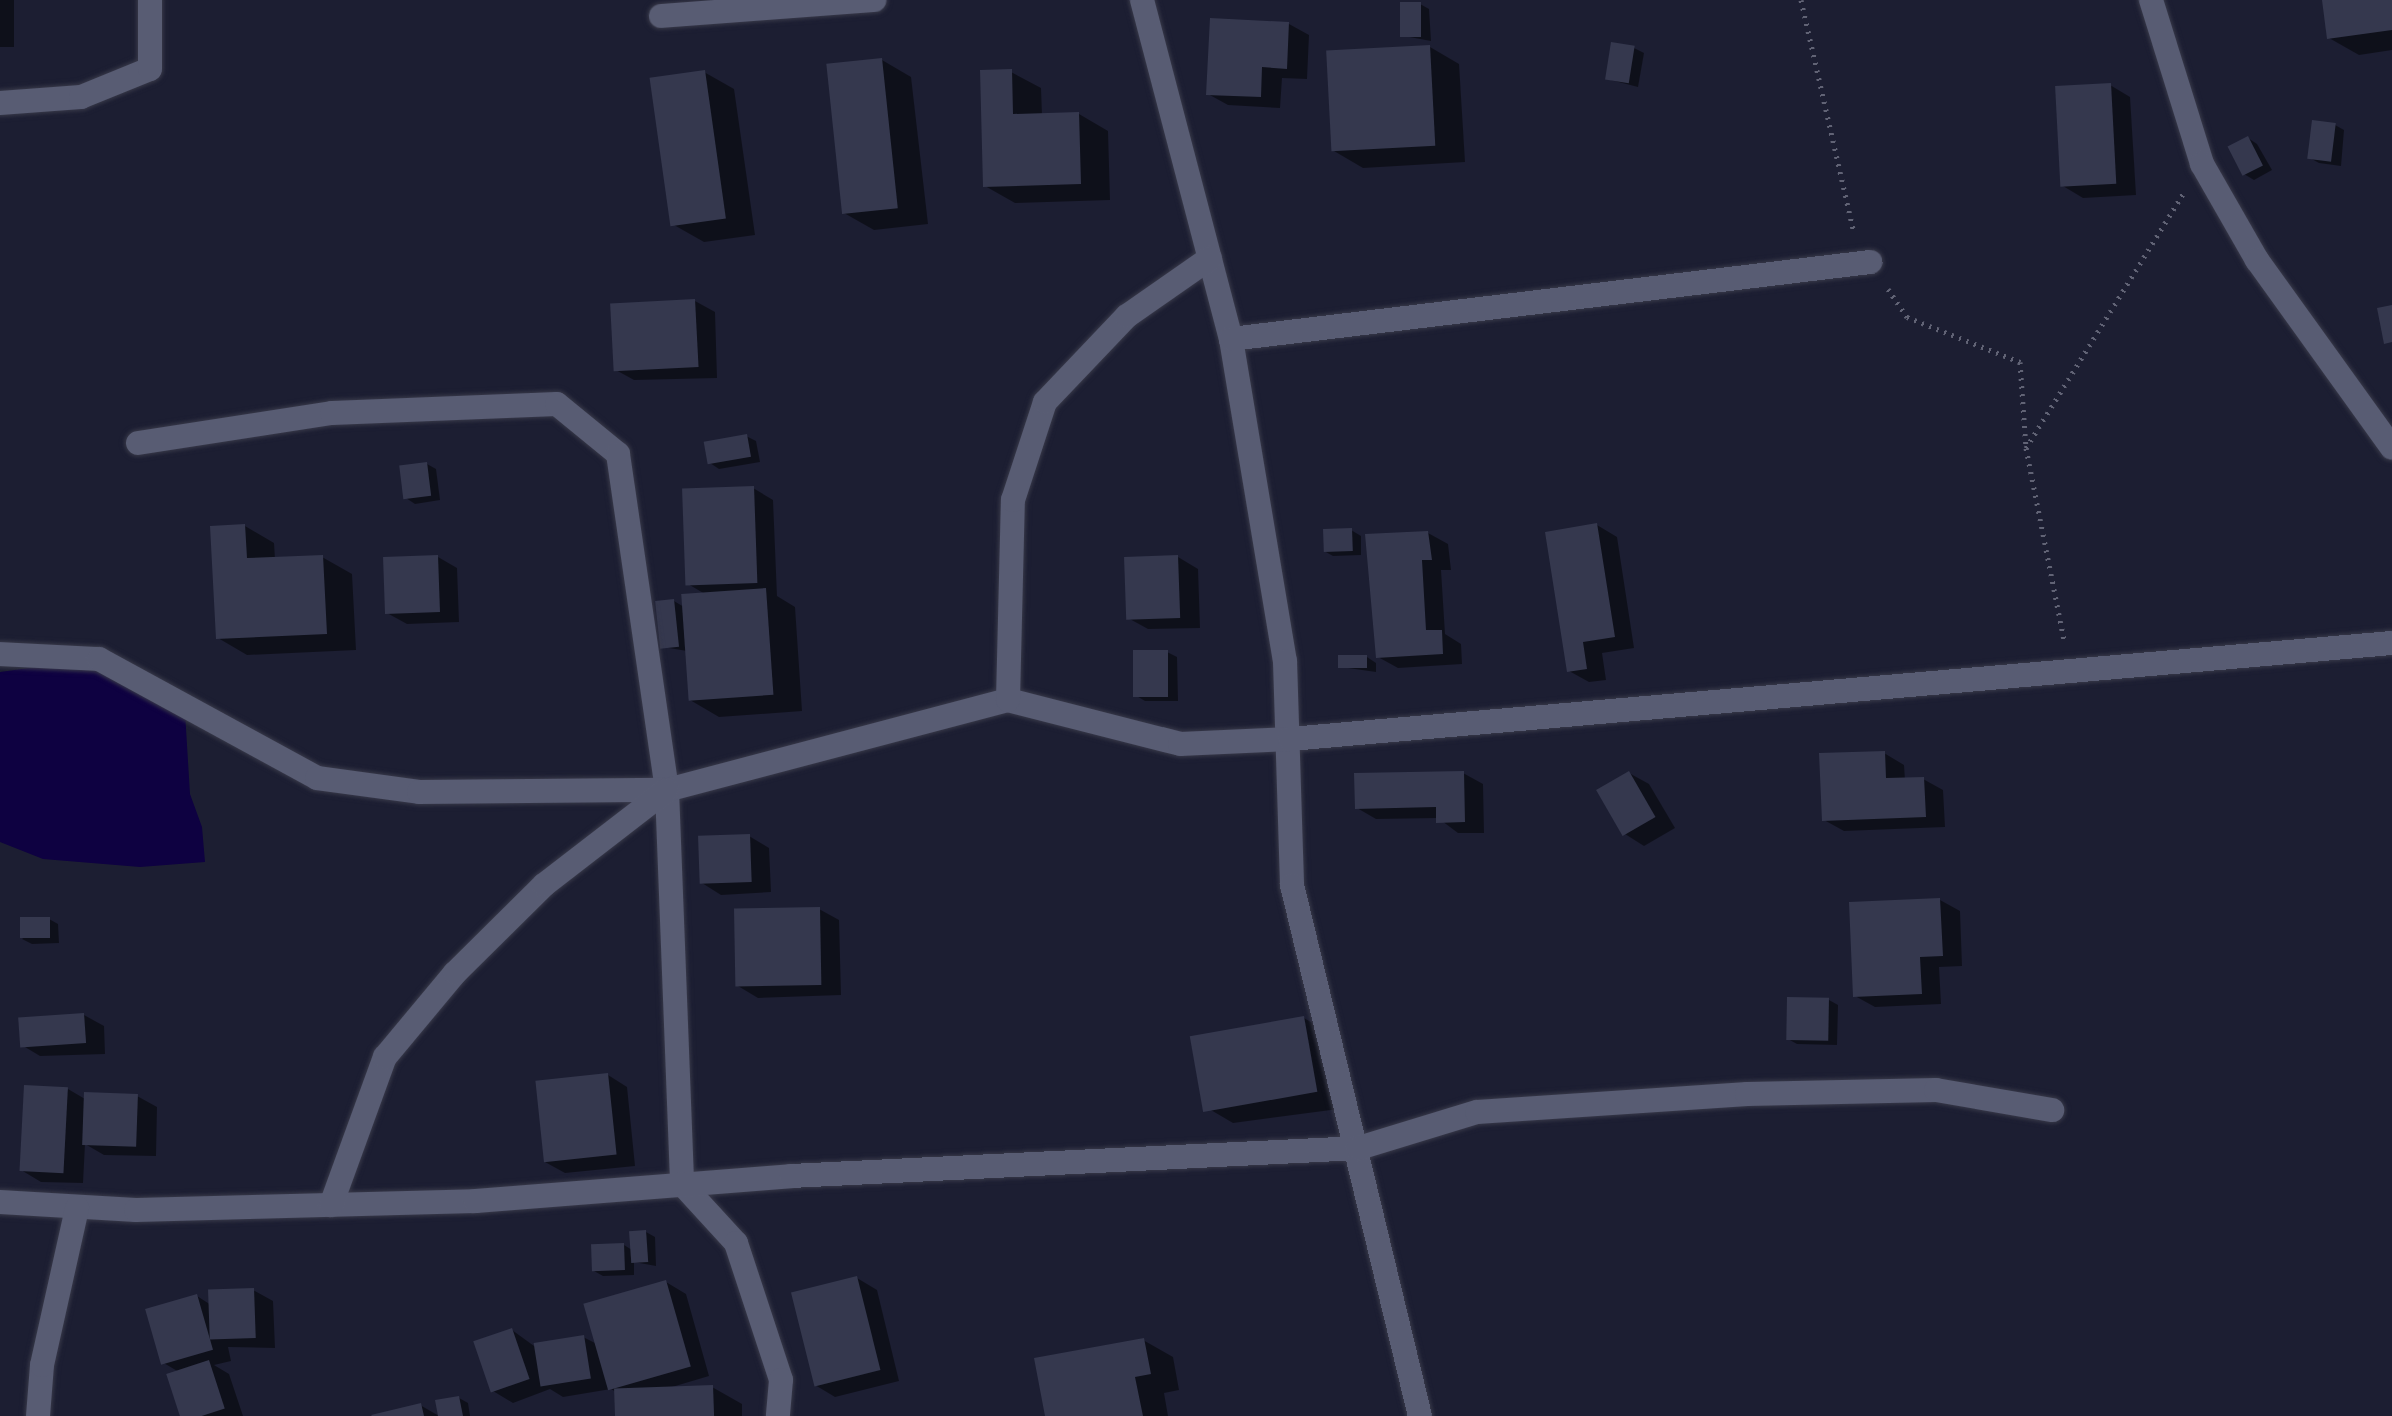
<!DOCTYPE html>
<style>
body{margin:0}
#map{position:relative;width:2392px;height:1416px;overflow:hidden;background:#1c1e32;font-family:Barlow,sans-serif}
div>[style]{position:absolute}
[style*='--x']{left:calc(var(--x)*1px);top:calc(var(--y)*1px);width:calc(var(--w)*1px);rotate:calc(var(--a)*1deg)}
.water>*{inset:0;background:#0e0141}
.shadow>*{inset:0;background:#0007;transform-origin:0 0}
.building>*{inset:0;background:#35384e;transform-origin:0 0}
.path>*{height:5px;margin-top:-2.5px;transform-origin:0;background:repeating-linear-gradient(90deg,#616375 0 2px,transparent 0 8px)}
.roads{filter:drop-shadow(0 0 2px #383949) drop-shadow(0 0 2px #383949)}
.minor>*{height:24px;margin:-12px;padding:0 12px;transform-origin:12px;border-radius:12px;background:#585c73}
span{translate:-50% -50%;white-space:nowrap;text-align:center;line-height:1.15;-webkit-text-stroke:8px #131528;paint-order:stroke}
</style>
<div id="map">
<div class="water">
<i style="clip-path:polygon(51px 665px,105px 671px,185px 712px,190px 794px,202px 827px,205px 862px,140px 867px,43px 859px,0 842px,0 672px)"></i>
</div>
<div class="shadow">
<i style="left:0;top:0;width:14px;height:47px"></i>
<i style="clip-path:polygon(2324px 0,2392px 0,2392px 50px,2359px 55px,2329px 38px)"></i>
<i style="clip-path:polygon(1420px 4px,1429px 9px,1431px 41px,1404px 36px)"></i>
<i style="clip-path:polygon(1289px 24px,1309px 35px,1307px 79px,1282px 78px,1280px 108px,1228px 105px,1208px 94px)"></i>
<i style="clip-path:polygon(1430px 47px,1459px 64px,1465px 162px,1363px 168px,1334px 151px)"></i>
<i style="clip-path:polygon(1634px 48px,1644px 53px,1638px 87px,1607px 79px)"></i>
<i style="clip-path:polygon(882px 60px,911px 77px,928px 224px,874px 230px,844px 213px)"></i>
<i style="clip-path:polygon(704px 72px,734px 89px,755px 235px,704px 242px,674px 225px)"></i>
<i style="clip-path:polygon(1011px 72px,1041px 88px,1042px 115px,1079px 114px,1108px 131px,1110px 200px,1015px 203px,985px 186px)"></i>
<i style="clip-path:polygon(2110px 85px,2130px 97px,2136px 195px,2083px 198px,2063px 186px)"></i>
<i style="clip-path:polygon(2335px 125px,2344px 130px,2341px 166px,2319px 163px,2310px 158px)"></i>
<i style="clip-path:polygon(2248px 138px,2257px 144px,2272px 170px,2254px 180px,2244px 174px)"></i>
<i style="clip-path:polygon(695px 301px,715px 312px,717px 378px,634px 380px,614px 369px)"></i>
<i style="clip-path:polygon(746px 436px,756px 441px,760px 462px,719px 469px,710px 463px)"></i>
<i style="clip-path:polygon(427px 464px,436px 469px,440px 500px,415px 504px,406px 498px)"></i>
<i style="clip-path:polygon(753px 488px,773px 500px,777px 596px,795px 607px,802px 711px,719px 717px,690px 700px,687px 651px,663px 647px,674px 601px,684px 607px,705px 594px,688px 584px)"></i>
<i style="clip-path:polygon(1597px 525px,1617px 537px,1634px 648px,1602px 653px,1606px 680px,1589px 682px,1569px 671px)"></i>
<i style="clip-path:polygon(245px 526px,274px 543px,275px 559px,322px 557px,352px 574px,356px 650px,247px 655px,218px 638px)"></i>
<i style="clip-path:polygon(1351px 530px,1361px 536px,1361px 555px,1333px 556px,1324px 551px)"></i>
<i style="clip-path:polygon(1428px 533px,1448px 544px,1451px 570px,1441px 570px,1445px 634px,1461px 644px,1462px 664px,1398px 668px,1378px 657px)"></i>
<i style="clip-path:polygon(438px 557px,457px 568px,459px 622px,407px 624px,387px 613px)"></i>
<i style="clip-path:polygon(1178px 557px,1198px 569px,1200px 628px,1148px 629px,1128px 618px)"></i>
<i style="clip-path:polygon(1167px 652px,1177px 657px,1178px 701px,1145px 701px,1135px 695px)"></i>
<i style="clip-path:polygon(1367px 657px,1376px 663px,1376px 672px,1341px 667px)"></i>
<i style="clip-path:polygon(1884px 753px,1904px 765px,1905px 780px,1923px 779px,1943px 790px,1945px 827px,1844px 831px,1824px 820px)"></i>
<i style="clip-path:polygon(1463px 773px,1483px 784px,1484px 833px,1458px 833px,1438px 818px,1376px 819px,1357px 808px)"></i>
<i style="clip-path:polygon(1629px 773px,1649px 784px,1675px 828px,1644px 846px,1625px 834px)"></i>
<i style="clip-path:polygon(749px 836px,769px 848px,771px 892px,721px 895px,702px 883px)"></i>
<i style="clip-path:polygon(1940px 900px,1960px 911px,1962px 966px,1939px 967px,1941px 1004px,1875px 1007px,1855px 996px)"></i>
<i style="clip-path:polygon(819px 909px,839px 920px,841px 995px,758px 998px,738px 986px)"></i>
<i style="clip-path:polygon(49px 919px,58px 924px,59px 943px,32px 944px,22px 939px)"></i>
<i style="clip-path:polygon(1829px 1000px,1838px 1005px,1837px 1045px,1797px 1044px,1788px 1039px)"></i>
<i style="clip-path:polygon(84px 1015px,104px 1026px,105px 1054px,40px 1056px,20px 1044px)"></i>
<i style="clip-path:polygon(1304px 1018px,1333px 1035px,1346px 1108px,1233px 1123px,1204px 1106px)"></i>
<i style="clip-path:polygon(608px 1075px,627px 1087px,635px 1166px,565px 1173px,545px 1162px)"></i>
<i style="clip-path:polygon(68px 1089px,85px 1099px,137px 1096px,157px 1107px,156px 1156px,104px 1155px,85px 1144px,83px 1183px,41px 1182px,21px 1170px)"></i>
<i style="clip-path:polygon(646px 1232px,655px 1237px,656px 1266px,634px 1262px,634px 1275px,603px 1276px,594px 1271px,624px 1245px,632px 1250px)"></i>
<i style="clip-path:polygon(857px 1278px,877px 1290px,899px 1381px,835px 1397px,815px 1385px)"></i>
<i style="clip-path:polygon(666px 1282px,686px 1294px,709px 1376px,672px 1387px,712px 1387px,742px 1404px,742px 1416px,617px 1416px,616px 1392px,611px 1389px,563px 1397px,550px 1389px,513px 1403px,493px 1391px,512px 1330px,534px 1346px,583px 1337px,597px 1344px)"></i>
<i style="clip-path:polygon(253px 1290px,273px 1301px,275px 1348px,228px 1347px,231px 1361px,214px 1365px,229px 1374px,243px 1416px,182px 1416px,169px 1375px,179px 1372px,162px 1362px,197px 1296px,211px 1305px)"></i>
<i style="clip-path:polygon(1143px 1340px,1173px 1357px,1179px 1390px,1164px 1393px,1168px 1416px,1047px 1416px)"></i>
<i style="clip-path:polygon(459px 1398px,468px 1403px,470px 1416px,440px 1416px)"></i>
<i style="clip-path:polygon(420px 1405px,439px 1416px,375px 1416px)"></i>
</div>
<div class="building">
<i style="clip-path:polygon(2322px 0,2392px 0,2392px 30px,2327px 39px)"></i>
<i style="left:1400px;top:2px;width:21px;height:35px"></i>
<i style="clip-path:polygon(1210px 18px,1289px 22px,1287px 69px,1262px 67px,1261px 97px,1206px 95px)"></i>
<i style="left:1611px;top:42px;width:24px;height:38px;rotate:9deg"></i>
<i style="left:1430px;top:45px;width:101px;height:104px;rotate:87deg"></i>
<i style="left:882px;top:58px;width:151px;height:56px;rotate:84deg"></i>
<i style="clip-path:polygon(1012px 69px,1013px 114px,1079px 112px,1081px 184px,983px 187px,980px 70px)"></i>
<i style="left:705px;top:70px;width:150px;height:56px;rotate:82deg"></i>
<i style="left:2111px;top:83px;width:101px;height:56px;rotate:87deg"></i>
<i style="left:2312px;top:120px;width:24px;height:39px;rotate:7deg"></i>
<i style="left:2248px;top:136px;width:33px;height:23px;rotate:63deg"></i>
<i style="left:695px;top:299px;width:68px;height:85px;rotate:87deg"></i>
<i style="clip-path:polygon(2392px 305px,2392px 342px,2384px 344px,2377px 308px)"></i>
<i style="left:747px;top:434px;width:23px;height:44px;rotate:80deg"></i>
<i style="left:427px;top:462px;width:34px;height:28px;rotate:83deg"></i>
<i style="left:754px;top:486px;width:97px;height:72px;rotate:88deg"></i>
<i style="clip-path:polygon(1597px 523px,1615px 637px,1583px 642px,1587px 669px,1567px 672px,1545px 532px)"></i>
<i style="clip-path:polygon(245px 524px,247px 558px,323px 555px,327px 634px,216px 639px,210px 526px)"></i>
<i style="left:1352px;top:528px;width:23px;height:29px;rotate:88deg"></i>
<i style="clip-path:polygon(1428px 531px,1432px 560px,1422px 560px,1426px 630px,1442px 630px,1443px 654px,1376px 658px,1365px 534px)"></i>
<i style="left:438px;top:555px;width:57px;height:55px;rotate:88deg"></i>
<i style="left:1178px;top:555px;width:63px;height:54px;rotate:88deg"></i>
<i style="left:766px;top:588px;width:107px;height:85px;rotate:86deg"></i>
<i style="left:674px;top:599px;width:48px;height:19px;rotate:84deg"></i>
<i style="left:1133px;top:650px;width:35px;height:47px"></i>
<i style="left:1367px;top:655px;width:13px;height:29px;rotate:90deg"></i>
<i style="clip-path:polygon(1885px 751px,1886px 778px,1924px 777px,1926px 817px,1822px 821px,1819px 753px)"></i>
<i style="clip-path:polygon(1464px 771px,1465px 822px,1436px 823px,1436px 807px,1355px 809px,1354px 773px)"></i>
<i style="left:1629px;top:771px;width:53px;height:38px;rotate:60deg"></i>
<i style="left:750px;top:834px;width:48px;height:52px;rotate:88deg"></i>
<i style="clip-path:polygon(1940px 898px,1943px 956px,1920px 957px,1922px 994px,1853px 997px,1849px 902px)"></i>
<i style="left:820px;top:907px;width:78px;height:86px;rotate:89deg"></i>
<i style="left:50px;top:917px;width:21px;height:30px;rotate:90deg"></i>
<i style="left:1787px;top:997px;width:42px;height:43px;rotate:1deg"></i>
<i style="left:84px;top:1013px;width:30px;height:66px;rotate:86deg"></i>
<i style="left:1304px;top:1016px;width:77px;height:116px;rotate:80deg"></i>
<i style="left:608px;top:1073px;width:82px;height:73px;rotate:84deg"></i>
<i style="left:24px;top:1085px;width:44px;height:86px;rotate:3deg"></i>
<i style="left:84px;top:1092px;width:54px;height:53px;rotate:2deg"></i>
<i style="left:646px;top:1230px;width:32px;height:17px;rotate:86deg"></i>
<i style="left:624px;top:1243px;width:27px;height:33px;rotate:88deg"></i>
<i style="left:857px;top:1276px;width:97px;height:68px;rotate:76deg"></i>
<i style="left:666px;top:1280px;width:90px;height:86px;rotate:74deg"></i>
<i style="left:254px;top:1288px;width:50px;height:46px;rotate:88deg"></i>
<i style="left:197px;top:1294px;width:58px;height:54px;rotate:74deg"></i>
<i style="left:512px;top:1328px;width:54px;height:41px;rotate:71deg"></i>
<i style="left:584px;top:1335px;width:44px;height:51px;rotate:81deg"></i>
<i style="clip-path:polygon(1144px 1338px,1151px 1374px,1135px 1377px,1143px 1416px,1045px 1416px,1034px 1358px)"></i>
<i style="left:209px;top:1360px;width:51px;height:45px;rotate:72deg"></i>
<i style="left:713px;top:1385px;width:31px;height:99px;rotate:88deg"></i>
<i style="clip-path:polygon(459px 1396px,463px 1416px,438px 1416px,435px 1400px)"></i>
<i style="clip-path:polygon(421px 1403px,424px 1416px,372px 1416px,371px 1415px)"></i>
</div>
<div class="path">
<i style="--x:1801;--y:0;--w:239;--a:77.2"></i>
<i style="--x:1888;--y:289;--w:34;--a:56"></i>
<i style="--x:1907;--y:317;--w:122;--a:21.7"></i>
<i style="--x:2020;--y:362;--w:86;--a:86"></i>
<i style="--x:2026;--y:448;--w:196;--a:78.8"></i>
<i style="--x:2026;--y:448;--w:299;--a:-58.3"></i>
</div>
<div class="roads">
<div class="minor">
<i style="--x:1142;--y:0;--w:350;--a:75.3"></i>
<i style="--x:1231;--y:339;--w:326;--a:80.5"></i>
<i style="--x:1285;--y:661;--w:224;--a:88.2"></i>
<i style="--x:1292;--y:885;--w:546;--a:76.45"></i>
<i style="--x:2151;--y:0;--w:172;--a:72.7"></i>
<i style="--x:2202;--y:164;--w:111;--a:60.2"></i>
<i style="--x:2257;--y:260;--w:231;--a:54.3"></i>
<i style="--x:661;--y:16;--w:214;--a:-4.3"></i>
<i style="--x:0;--y:103;--w:81;--a:-4.2"></i>
<i style="--x:81;--y:97;--w:74;--a:-22.1"></i>
<i style="--x:150;--y:69;--w:69;--a:-90"></i>
<i style="--x:1231;--y:339;--w:644;--a:-6.87"></i>
<i style="--x:138;--y:443;--w:196;--a:-8.8"></i>
<i style="--x:332;--y:413;--w:225;--a:-2.3"></i>
<i style="--x:557;--y:404;--w:79;--a:39.3"></i>
<i style="--x:618;--y:454;--w:340;--a:81.7"></i>
<i style="--x:667;--y:790;--w:394;--a:87.8"></i>
<i style="--x:682;--y:1184;--w:80;--a:47.5"></i>
<i style="--x:736;--y:1243;--w:144;--a:71.8"></i>
<i style="--x:781;--y:1380;--w:36;--a:95"></i>
<i style="--x:0;--y:654;--w:99;--a:2.9"></i>
<i style="--x:99;--y:659;--w:248;--a:28.6"></i>
<i style="--x:317;--y:778;--w:103;--a:7.8"></i>
<i style="--x:419;--y:792;--w:248;--a:-0.5"></i>
<i style="--x:667;--y:790;--w:353;--a:-14.8"></i>
<i style="--x:1008;--y:700;--w:178;--a:14.3"></i>
<i style="--x:1180;--y:744;--w:110;--a:-2.6"></i>
<i style="--x:1290;--y:739;--w:1106;--a:-4.98"></i>
<i style="--x:1008;--y:700;--w:200;--a:-88.6"></i>
<i style="--x:1013;--y:500;--w:103;--a:-71.9"></i>
<i style="--x:1045;--y:402;--w:119;--a:-46.4"></i>
<i style="--x:1127;--y:316;--w:101;--a:-34.9"></i>
<i style="--x:0;--y:1202;--w:136;--a:3.4"></i>
<i style="--x:136;--y:1210;--w:339;--a:-1.5"></i>
<i style="--x:475;--y:1201;--w:317;--a:-4.5"></i>
<i style="--x:791;--y:1176;--w:569;--a:-2.82"></i>
<i style="--x:1359;--y:1148;--w:123;--a:-17"></i>
<i style="--x:1477;--y:1112;--w:271;--a:-3.8"></i>
<i style="--x:1747;--y:1094;--w:189;--a:-1.2"></i>
<i style="--x:1936;--y:1090;--w:118;--a:9.8"></i>
<i style="--x:331;--y:1205;--w:158;--a:-70"></i>
<i style="--x:385;--y:1057;--w:109;--a:-50.2"></i>
<i style="--x:455;--y:973;--w:125;--a:-44.7"></i>
<i style="--x:544;--y:885;--w:155;--a:-37.7"></i>
<i style="--x:38;--y:1416;--w:51;--a:-85.5"></i>
<i style="--x:42;--y:1365;--w:161;--a:-77.4"></i>
</div>
</div>
</div>
